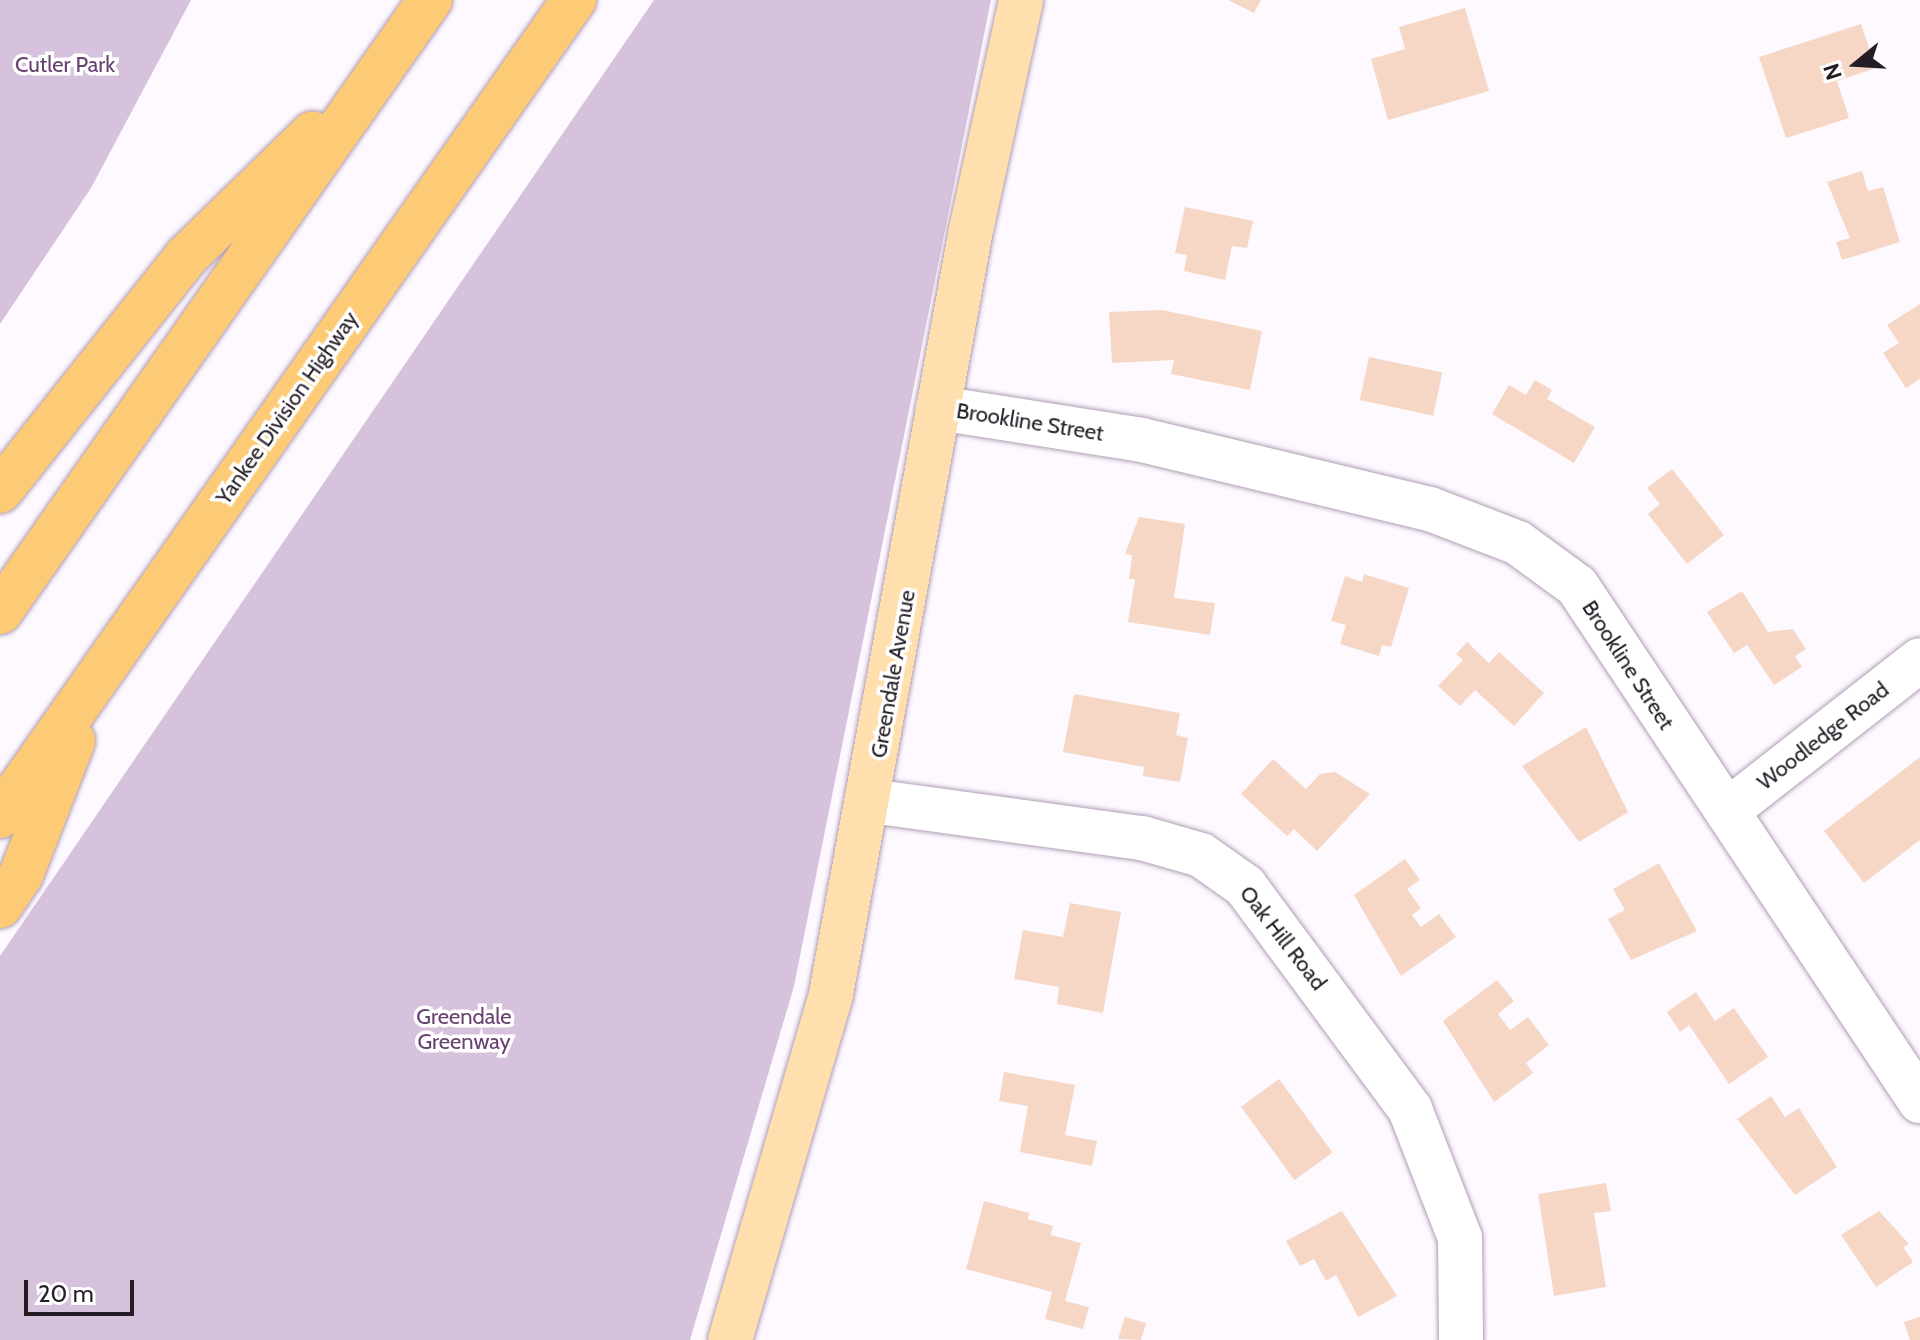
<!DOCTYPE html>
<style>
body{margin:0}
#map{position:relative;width:1920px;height:1340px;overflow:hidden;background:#fdf9ff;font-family:Cabin,sans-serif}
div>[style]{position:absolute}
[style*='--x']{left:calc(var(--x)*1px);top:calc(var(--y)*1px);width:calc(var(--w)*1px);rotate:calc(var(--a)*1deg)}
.green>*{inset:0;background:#d6c2dc}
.building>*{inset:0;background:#f6d7c6;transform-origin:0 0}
.roads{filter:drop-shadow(0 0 2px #b19db6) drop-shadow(0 0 2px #b19db6)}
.minor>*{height:44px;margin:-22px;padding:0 22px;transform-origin:22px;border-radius:22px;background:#fff}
.major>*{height:44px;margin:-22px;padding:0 22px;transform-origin:22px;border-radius:22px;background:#fedfad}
.highway>*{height:44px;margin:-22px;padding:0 22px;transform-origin:22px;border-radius:22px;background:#fdca76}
span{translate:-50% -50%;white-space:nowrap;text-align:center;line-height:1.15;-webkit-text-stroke:7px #fff;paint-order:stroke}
.park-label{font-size:22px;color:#674271}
.street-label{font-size:22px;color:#241d26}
.north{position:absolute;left:1816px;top:24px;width:80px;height:80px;-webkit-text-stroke:6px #fff;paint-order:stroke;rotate:252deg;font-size:22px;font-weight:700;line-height:32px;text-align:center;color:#241d26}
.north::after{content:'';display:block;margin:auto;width:28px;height:36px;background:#241d26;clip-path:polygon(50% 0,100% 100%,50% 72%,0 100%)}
.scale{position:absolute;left:24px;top:1280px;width:110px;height:36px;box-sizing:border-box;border:4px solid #241d26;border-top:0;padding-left:10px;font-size:24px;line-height:28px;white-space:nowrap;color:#241d26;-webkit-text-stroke:6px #fff;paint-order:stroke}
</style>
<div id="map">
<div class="green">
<i style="clip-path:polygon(0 0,191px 0,91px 188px,0 324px)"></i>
<i style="clip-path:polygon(654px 0,991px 0,794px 986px,690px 1340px,0 1340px,0 956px)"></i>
</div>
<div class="building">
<i style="clip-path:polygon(1228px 0,1261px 0,1254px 13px)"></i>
<i style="clip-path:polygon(1465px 8px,1489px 91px,1388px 120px,1371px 59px,1405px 49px,1399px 27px)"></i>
<i style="clip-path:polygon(1861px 24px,1876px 68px,1837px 81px,1849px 118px,1786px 138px,1759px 57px)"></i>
<i style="clip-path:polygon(1862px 171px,1868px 191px,1883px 187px,1900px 242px,1842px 260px,1836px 242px,1850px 238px,1827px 182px)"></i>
<i style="clip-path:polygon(1185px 207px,1253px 221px,1247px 248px,1232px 246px,1225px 280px,1184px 271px,1187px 255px,1175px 253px)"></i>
<i style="clip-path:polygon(1920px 304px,1920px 379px,1906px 388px,1883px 353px,1899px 343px,1887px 325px)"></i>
<i style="clip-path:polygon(1162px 310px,1262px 331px,1250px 390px,1171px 374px,1174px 360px,1112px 363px,1109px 312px)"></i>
<i style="left:1369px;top:357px;width:75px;height:44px;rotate:12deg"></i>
<i style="clip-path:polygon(1535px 380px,1552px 390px,1547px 399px,1595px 427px,1574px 463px,1492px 414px,1509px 385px,1526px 395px)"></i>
<i style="clip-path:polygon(1672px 469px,1724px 535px,1687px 564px,1648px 514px,1660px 504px,1647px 488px)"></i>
<i style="clip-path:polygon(1139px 517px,1185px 524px,1174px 598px,1215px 603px,1210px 635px,1128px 622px,1135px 579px,1129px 579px,1132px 555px,1125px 554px)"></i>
<i style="clip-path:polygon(1364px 574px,1409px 588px,1391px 647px,1382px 645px,1379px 656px,1340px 644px,1346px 625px,1331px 621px,1345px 576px,1362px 582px)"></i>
<i style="clip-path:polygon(1742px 591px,1768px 632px,1793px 629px,1806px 649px,1795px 656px,1802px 667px,1774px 685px,1747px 645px,1734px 653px,1707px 612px)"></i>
<i style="clip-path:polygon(1467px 642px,1489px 663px,1499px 652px,1544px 693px,1514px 726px,1475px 690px,1460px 706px,1438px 686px,1463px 660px,1456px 654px)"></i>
<i style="clip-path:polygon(1074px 694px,1180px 713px,1176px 735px,1188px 738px,1180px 782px,1143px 776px,1144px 767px,1063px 752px)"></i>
<i style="clip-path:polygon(1586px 727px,1628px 812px,1579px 842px,1522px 766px)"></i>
<i style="clip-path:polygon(1920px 757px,1920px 840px,1864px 883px,1824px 831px)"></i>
<i style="clip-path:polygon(1273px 759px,1306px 789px,1320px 774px,1335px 772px,1370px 794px,1317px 851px,1294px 829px,1287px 836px,1241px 794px)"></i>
<i style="clip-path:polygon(1405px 859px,1420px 880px,1407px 889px,1421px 908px,1412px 915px,1421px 927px,1439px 914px,1456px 937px,1401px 976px,1354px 895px)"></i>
<i style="clip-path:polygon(1659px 863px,1697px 931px,1631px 960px,1608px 919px,1625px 910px,1613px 889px)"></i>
<i style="clip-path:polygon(1070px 903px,1121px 912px,1103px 1013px,1057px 1004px,1059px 987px,1014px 979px,1023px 930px,1063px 937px)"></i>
<i style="clip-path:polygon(1497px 980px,1514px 1001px,1498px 1014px,1510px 1030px,1528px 1017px,1549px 1045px,1526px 1063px,1533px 1073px,1494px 1102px,1443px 1021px)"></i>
<i style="clip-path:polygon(1696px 992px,1715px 1021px,1734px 1008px,1768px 1057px,1729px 1084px,1689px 1025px,1680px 1032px,1667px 1012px)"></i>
<i style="clip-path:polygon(1004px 1072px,1075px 1085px,1065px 1135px,1097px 1141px,1092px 1166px,1020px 1152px,1028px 1106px,999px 1101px)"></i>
<i style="left:1279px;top:1079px;width:91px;height:47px;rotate:54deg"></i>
<i style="clip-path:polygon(1771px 1096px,1785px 1117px,1799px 1108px,1837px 1167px,1795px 1195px,1737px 1119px)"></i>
<i style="clip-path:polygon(1606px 1183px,1611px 1211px,1594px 1213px,1606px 1287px,1554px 1296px,1538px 1194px)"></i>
<i style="clip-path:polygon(984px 1201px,1029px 1213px,1028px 1219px,1053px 1226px,1051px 1235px,1081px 1243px,1065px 1301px,1089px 1307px,1083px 1329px,1045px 1319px,1052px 1292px,966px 1269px)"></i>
<i style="clip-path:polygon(1342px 1211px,1397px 1296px,1358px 1317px,1336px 1275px,1326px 1281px,1314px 1259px,1300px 1266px,1286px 1241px)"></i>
<i style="clip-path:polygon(1879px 1211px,1909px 1244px,1903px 1247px,1913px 1262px,1876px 1287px,1841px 1235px)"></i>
<i style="clip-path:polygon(1125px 1317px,1146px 1323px,1141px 1340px,1118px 1339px)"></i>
<i style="clip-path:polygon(1920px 1317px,1920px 1340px,1910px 1340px,1904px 1322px)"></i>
</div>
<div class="roads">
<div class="minor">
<i style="--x:938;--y:408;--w:206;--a:8.9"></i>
<i style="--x:1142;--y:440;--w:296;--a:13.5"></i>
<i style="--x:1430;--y:509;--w:94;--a:21.1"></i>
<i style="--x:1518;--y:543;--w:73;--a:36.1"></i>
<i style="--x:1577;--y:586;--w:619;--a:56.34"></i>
<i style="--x:871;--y:801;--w:274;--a:7.8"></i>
<i style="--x:1142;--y:838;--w:61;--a:16.1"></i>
<i style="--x:1201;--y:855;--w:54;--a:35.2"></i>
<i style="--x:1245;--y:886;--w:277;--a:53.5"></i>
<i style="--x:1410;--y:1109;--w:138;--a:68.8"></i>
<i style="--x:1460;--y:1238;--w:102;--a:89.4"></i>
<i style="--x:1727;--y:811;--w:245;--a:-38"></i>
</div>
<div class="major">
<i style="--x:730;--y:1340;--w:360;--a:-73.7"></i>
<i style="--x:831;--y:994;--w:777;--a:-79.62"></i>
<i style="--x:971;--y:230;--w:235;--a:-77.7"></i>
</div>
<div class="highway">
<i style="--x:0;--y:491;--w:299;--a:-51.5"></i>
<i style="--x:186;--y:257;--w:177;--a:-44.3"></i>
<i style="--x:0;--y:612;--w:748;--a:-54.91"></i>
<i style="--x:0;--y:816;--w:998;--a:-54.88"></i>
<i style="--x:0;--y:906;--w:37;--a:-56"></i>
<i style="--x:21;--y:875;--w:144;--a:-68.8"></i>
</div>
</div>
<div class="park-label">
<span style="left:65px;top:65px">Cutler Park</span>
<span style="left:464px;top:1029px">Greendale<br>Greenway</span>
</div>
<div class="street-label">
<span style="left:287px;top:408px;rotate:-55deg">Yankee Division Highway</span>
<span style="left:1030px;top:422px;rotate:9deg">Brookline Street</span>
<span style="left:1628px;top:665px;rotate:57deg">Brookline Street</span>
<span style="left:893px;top:674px;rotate:-80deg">Greendale Avenue</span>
<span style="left:1823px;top:736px;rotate:-38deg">Woodledge Road</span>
<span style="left:1283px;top:938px;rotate:52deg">Oak Hill Road</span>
</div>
<div class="north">N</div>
<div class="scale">20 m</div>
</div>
